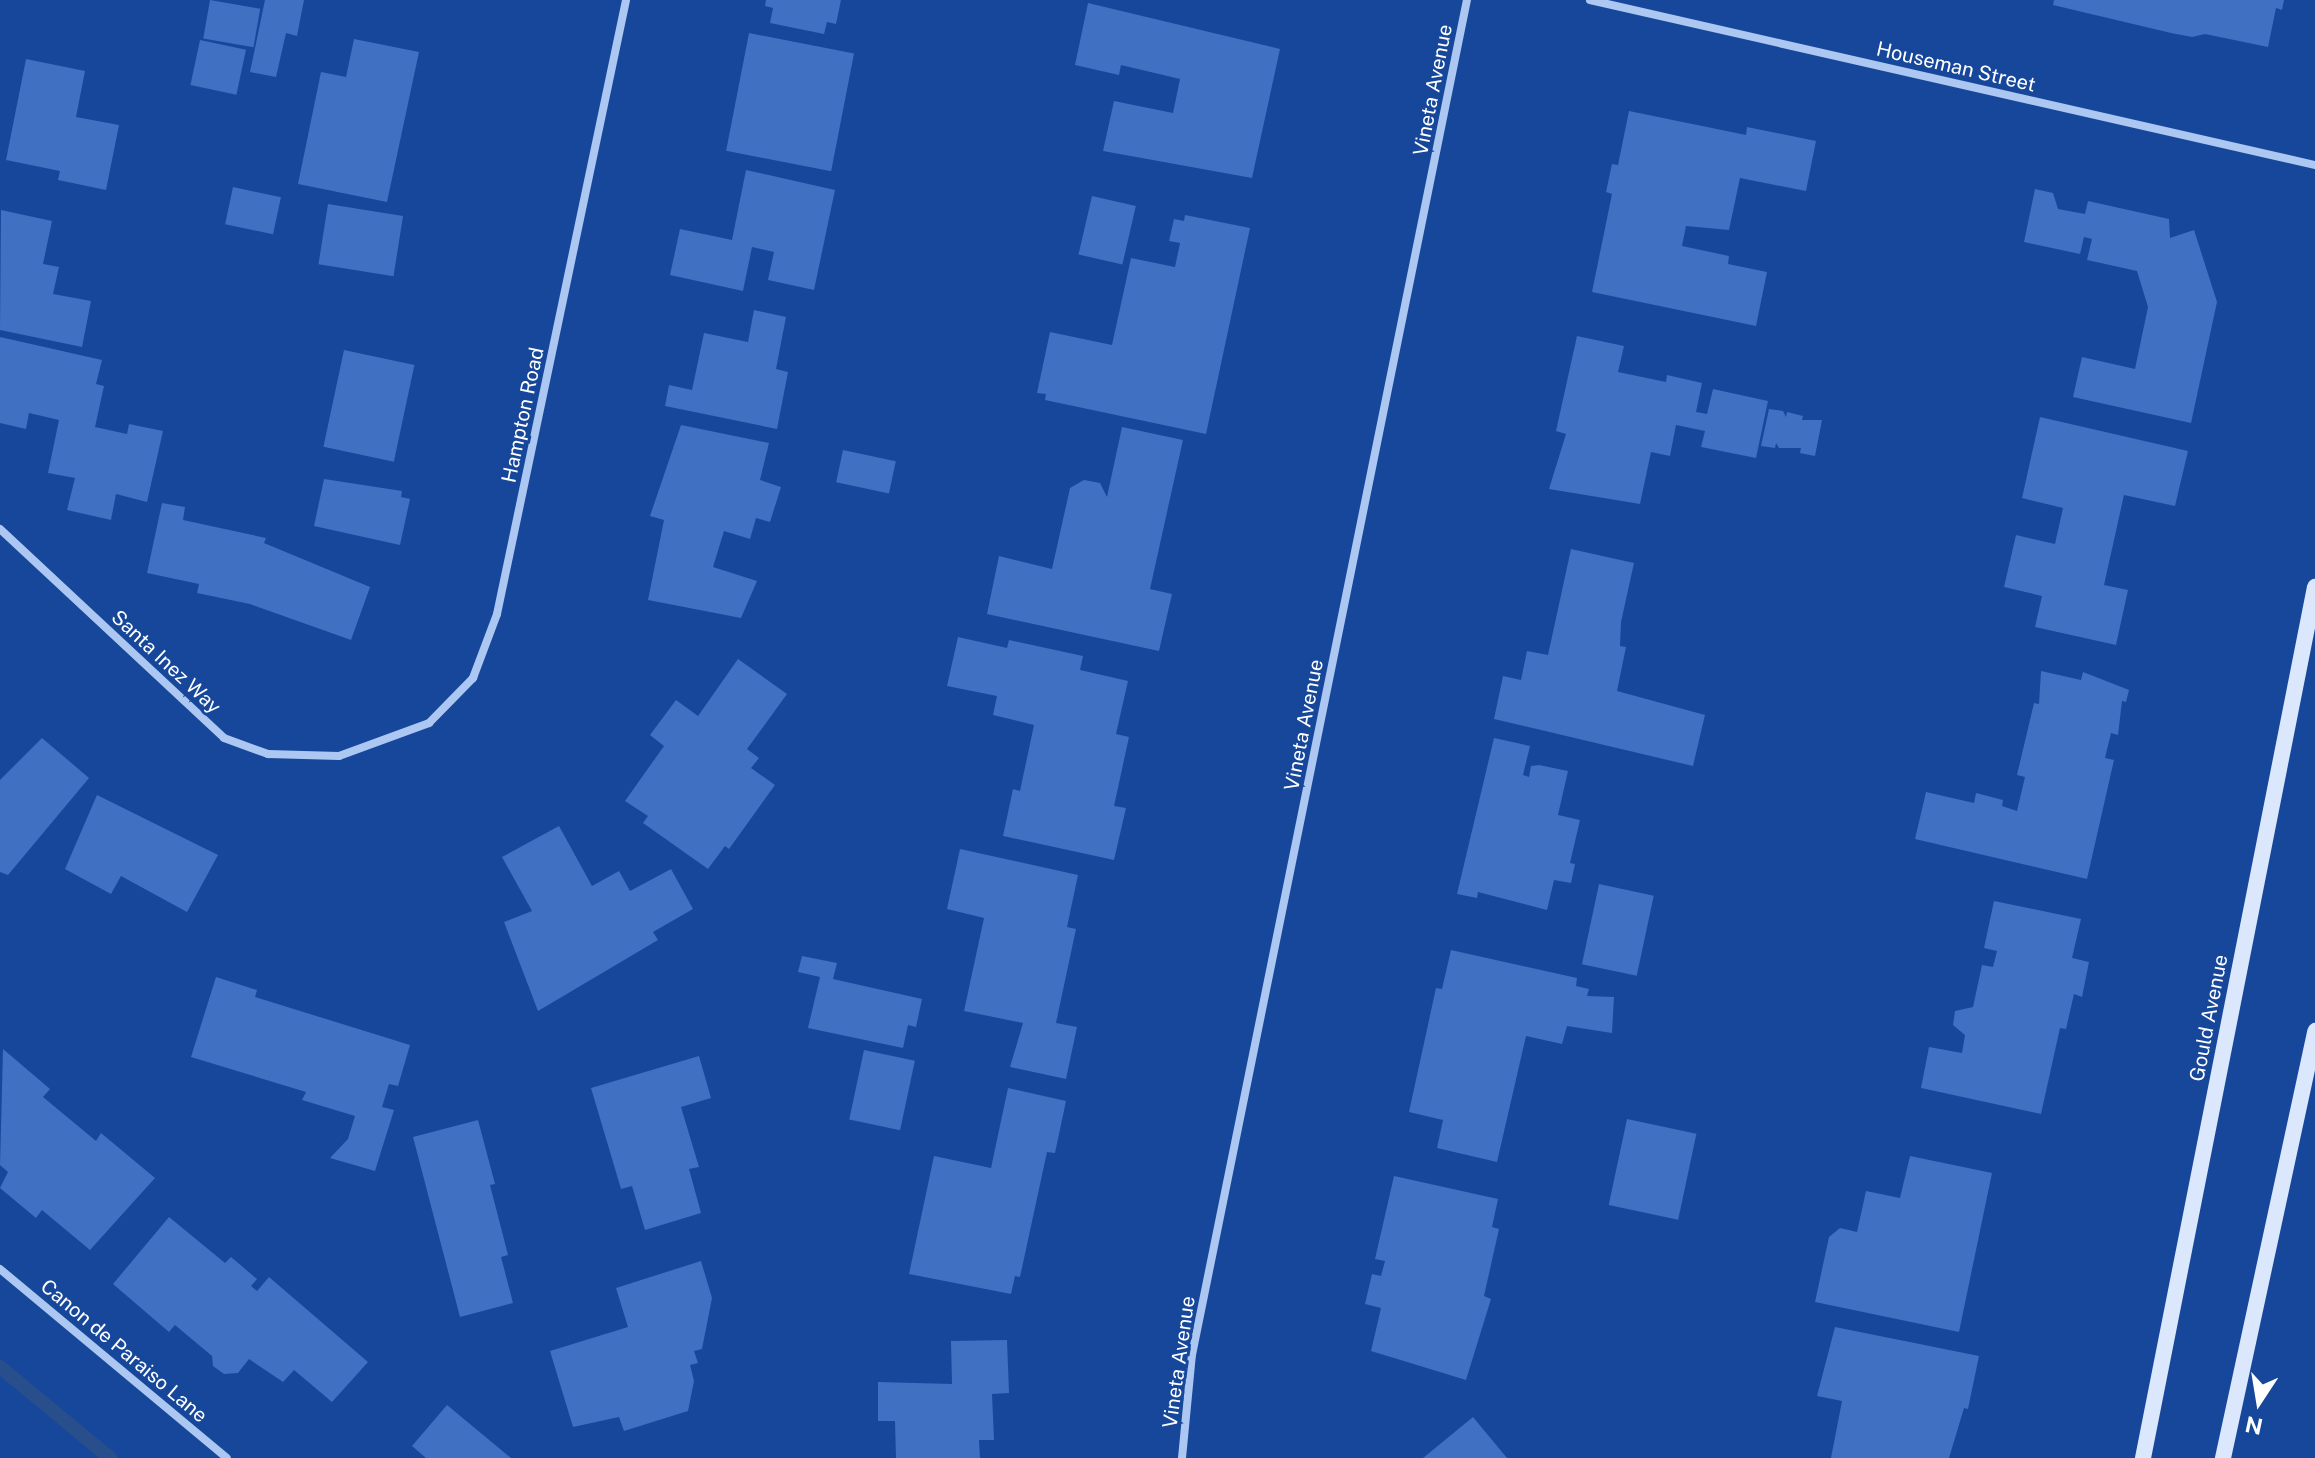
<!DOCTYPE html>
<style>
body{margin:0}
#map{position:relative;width:2315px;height:1458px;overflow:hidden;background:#16479a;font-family:"Public Sans",sans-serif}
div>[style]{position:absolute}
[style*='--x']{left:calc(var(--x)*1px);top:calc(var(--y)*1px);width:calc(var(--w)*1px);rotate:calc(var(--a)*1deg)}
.stream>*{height:14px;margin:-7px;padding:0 7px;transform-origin:7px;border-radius:7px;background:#294e8c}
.building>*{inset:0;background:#3f70c1;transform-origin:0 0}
.street>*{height:8px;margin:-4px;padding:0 4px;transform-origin:4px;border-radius:4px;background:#abc7f2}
.secondary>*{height:16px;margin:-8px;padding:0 8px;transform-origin:8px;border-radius:8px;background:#dae7fc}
span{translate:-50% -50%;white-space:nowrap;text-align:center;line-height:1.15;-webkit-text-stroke:6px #16479a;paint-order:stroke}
.street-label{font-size:20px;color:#fff}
.north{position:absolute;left:2219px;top:1362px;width:80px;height:80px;-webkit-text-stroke:6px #16479a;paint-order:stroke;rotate:192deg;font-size:22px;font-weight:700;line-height:32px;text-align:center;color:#fff}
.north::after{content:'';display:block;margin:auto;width:28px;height:36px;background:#fff;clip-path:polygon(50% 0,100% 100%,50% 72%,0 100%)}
</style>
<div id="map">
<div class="stream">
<i style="--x:0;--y:1367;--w:143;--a:39.6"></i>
</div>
<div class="building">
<i style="left:210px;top:0;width:51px;height:39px;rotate:10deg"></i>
<i style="clip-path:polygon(265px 0,304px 0,297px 36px,286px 33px,276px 77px,250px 72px)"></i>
<i style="clip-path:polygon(766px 0,841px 0,836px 24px,827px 22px,824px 34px,770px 23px,773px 8px,765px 6px)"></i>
<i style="clip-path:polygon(2054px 0,2284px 0,2282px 10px,2276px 8px,2268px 47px,2205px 34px,2192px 37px,2171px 33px,2053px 5px)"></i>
<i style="clip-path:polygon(1088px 3px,1280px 49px,1252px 178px,1103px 151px,1114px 101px,1173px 113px,1180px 79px,1121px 65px,1119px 75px,1075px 65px)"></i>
<i style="left:749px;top:33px;width:107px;height:120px;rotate:11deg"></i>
<i style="clip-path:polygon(354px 39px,419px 52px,387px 202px,298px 184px,321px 72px,346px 77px)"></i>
<i style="left:200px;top:40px;width:47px;height:46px;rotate:12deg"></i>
<i style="clip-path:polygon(26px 59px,85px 71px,76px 117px,119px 125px,106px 190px,58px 180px,60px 171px,6px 160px)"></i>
<i style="clip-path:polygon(1629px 111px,1746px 135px,1747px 127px,1816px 141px,1806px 191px,1740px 178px,1729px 230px,1686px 226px,1682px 246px,1729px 256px,1728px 264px,1767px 272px,1756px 326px,1592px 292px,1612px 194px,1606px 192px,1612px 164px,1618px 165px)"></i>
<i style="clip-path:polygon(746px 170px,835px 190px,814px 290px,768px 280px,774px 252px,752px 247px,743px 291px,670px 275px,680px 229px,732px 240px)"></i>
<i style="left:233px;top:187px;width:49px;height:38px;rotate:12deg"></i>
<i style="clip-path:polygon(2035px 189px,2053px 193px,2058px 209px,2085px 214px,2088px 201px,2169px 219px,2170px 238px,2194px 230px,2217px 302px,2191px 423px,2073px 397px,2082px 357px,2135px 369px,2148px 307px,2137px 271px,2087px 260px,2092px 239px,2084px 237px,2080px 254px,2024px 242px)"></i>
<i style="left:1092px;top:196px;width:45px;height:60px;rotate:13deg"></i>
<i style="left:328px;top:204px;width:76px;height:61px;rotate:9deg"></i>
<i style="clip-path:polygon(1px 210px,52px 221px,43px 264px,59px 267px,53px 294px,91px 301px,82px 347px,0 330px)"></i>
<i style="clip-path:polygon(1185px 215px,1250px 228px,1206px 434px,1045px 400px,1046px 394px,1037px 393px,1050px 332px,1112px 345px,1131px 258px,1175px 267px,1180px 243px,1169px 241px,1174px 219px,1184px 221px)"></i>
<i style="clip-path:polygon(754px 310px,786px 317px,776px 369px,788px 372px,777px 429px,665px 406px,669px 385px,692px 390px,704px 333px,748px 342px)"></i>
<i style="clip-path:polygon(1577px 336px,1624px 346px,1618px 372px,1666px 382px,1667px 375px,1702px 383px,1696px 412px,1707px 414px,1713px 389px,1768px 401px,1756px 458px,1701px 447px,1705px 431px,1676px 425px,1670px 456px,1651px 452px,1640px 504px,1549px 489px,1566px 434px,1556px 431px)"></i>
<i style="clip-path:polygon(0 337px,102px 360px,96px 384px,104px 386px,95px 427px,127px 434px,129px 424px,163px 431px,147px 502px,116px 494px,111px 520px,67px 510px,75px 478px,48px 473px,59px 420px,29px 413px,26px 429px,0 423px)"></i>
<i style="left:344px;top:350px;width:72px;height:99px;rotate:12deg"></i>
<i style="clip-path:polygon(1769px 409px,1783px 411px,1786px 417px,1787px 412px,1803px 416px,1802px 420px,1822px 420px,1815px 456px,1800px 453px,1801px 448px,1779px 448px,1776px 443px,1775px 448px,1761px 446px)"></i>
<i style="clip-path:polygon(2040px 417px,2188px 451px,2175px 506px,2124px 495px,2104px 585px,2128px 590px,2116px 645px,2035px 627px,2042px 596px,2004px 587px,2016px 535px,2055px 544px,2063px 508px,2022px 498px)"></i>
<i style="clip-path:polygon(681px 425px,769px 443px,760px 480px,781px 487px,770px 522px,756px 518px,750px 539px,724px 531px,713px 567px,757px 581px,741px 618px,648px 600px,664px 520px,650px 516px)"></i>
<i style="clip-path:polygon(1122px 427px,1183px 440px,1150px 589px,1172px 594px,1159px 651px,987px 614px,999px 556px,1052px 569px,1070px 488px,1084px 480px,1100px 483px,1107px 497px)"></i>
<i style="left:843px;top:450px;width:54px;height:33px;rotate:12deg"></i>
<i style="clip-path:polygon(324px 479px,402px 491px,401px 497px,410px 499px,400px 545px,314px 526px)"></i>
<i style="clip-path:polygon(162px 503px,185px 507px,183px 520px,266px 538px,264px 543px,370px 587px,351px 640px,250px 604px,197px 593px,199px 584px,147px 573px)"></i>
<i style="clip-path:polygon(1571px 549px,1634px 563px,1621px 622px,1620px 646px,1626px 647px,1617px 691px,1705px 715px,1693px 766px,1494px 719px,1503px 676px,1521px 680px,1527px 651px,1548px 655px)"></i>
<i style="clip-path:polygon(958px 637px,1007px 648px,1009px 640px,1083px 656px,1080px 670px,1128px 681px,1116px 734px,1129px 737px,1114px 806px,1126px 808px,1114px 860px,1003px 836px,1013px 789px,1020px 791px,1034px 725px,993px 715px,997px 696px,947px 686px)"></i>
<i style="clip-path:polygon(738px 659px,787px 694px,747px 749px,759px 758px,751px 768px,775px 785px,729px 849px,725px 846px,708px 869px,643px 823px,648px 816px,625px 801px,664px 746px,650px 735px,676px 700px,698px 716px)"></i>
<i style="clip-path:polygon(2041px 671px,2081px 680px,2083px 672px,2129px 690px,2126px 702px,2122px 701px,2118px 735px,2111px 733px,2105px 758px,2114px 760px,2087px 879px,1915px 839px,1926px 792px,1974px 803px,1976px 793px,2003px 800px,2002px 806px,2017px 811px,2025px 777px,2017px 775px,2034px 703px,2039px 704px)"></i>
<i style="clip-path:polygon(42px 738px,89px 778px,8px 875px,0 872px,0 780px)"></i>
<i style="clip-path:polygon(1494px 738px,1530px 746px,1523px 775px,1529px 777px,1531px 766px,1539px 765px,1568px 771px,1558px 815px,1580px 820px,1570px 863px,1575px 864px,1571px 883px,1554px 880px,1547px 910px,1478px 892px,1477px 898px,1457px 894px)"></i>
<i style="clip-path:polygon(97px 795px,218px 855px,187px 912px,121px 876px,111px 894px,65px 869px)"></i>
<i style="clip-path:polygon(559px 826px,592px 886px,619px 871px,630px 891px,671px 869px,693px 909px,653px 932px,658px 940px,538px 1011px,504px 922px,532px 911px,502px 857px)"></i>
<i style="clip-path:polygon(960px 849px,1078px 875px,1067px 927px,1076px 929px,1056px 1023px,1077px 1027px,1066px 1079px,1010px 1067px,1023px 1023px,964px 1011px,984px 918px,947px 909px)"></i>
<i style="left:1599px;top:884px;width:56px;height:82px;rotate:12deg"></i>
<i style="clip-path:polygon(1994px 901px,2081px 919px,2072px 958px,2089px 962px,2082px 997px,2074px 994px,2066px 1029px,2060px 1028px,2041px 1114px,1921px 1088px,1929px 1047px,1962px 1053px,1965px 1035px,1953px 1025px,1955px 1011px,1973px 1007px,1982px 965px,1993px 967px,1997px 951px,1984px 948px)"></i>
<i style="clip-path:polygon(1451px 950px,1577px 978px,1576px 986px,1589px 989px,1587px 996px,1614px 997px,1612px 1033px,1567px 1026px,1562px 1044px,1526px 1036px,1497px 1162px,1437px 1148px,1443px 1120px,1409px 1112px,1436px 988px,1442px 989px)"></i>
<i style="clip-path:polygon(802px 956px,837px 963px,833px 979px,922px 999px,916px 1027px,908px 1025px,903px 1048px,808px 1028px,820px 977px,798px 972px)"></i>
<i style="clip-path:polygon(216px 977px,257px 990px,255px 997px,410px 1045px,398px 1086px,389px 1084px,382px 1107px,394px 1110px,375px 1171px,330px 1158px,348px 1139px,355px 1116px,302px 1100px,306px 1092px,191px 1057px)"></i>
<i style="clip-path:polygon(3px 1049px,50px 1089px,43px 1097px,96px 1141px,101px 1133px,155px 1178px,90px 1250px,42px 1210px,36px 1218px,0 1188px,8px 1172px,0 1165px)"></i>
<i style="left:864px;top:1050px;width:52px;height:71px;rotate:12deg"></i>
<i style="clip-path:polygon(699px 1056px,711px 1098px,681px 1107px,699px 1167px,689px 1169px,701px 1213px,645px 1230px,632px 1186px,621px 1189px,591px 1088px)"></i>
<i style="clip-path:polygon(1008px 1088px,1066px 1101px,1055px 1153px,1047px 1152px,1020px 1277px,1015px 1276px,1011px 1294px,909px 1274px,934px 1156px,991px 1168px)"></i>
<i style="left:1627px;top:1119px;width:71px;height:88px;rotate:12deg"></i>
<i style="clip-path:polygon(478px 1120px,495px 1184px,490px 1185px,508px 1255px,501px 1257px,513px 1303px,460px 1317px,413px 1137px)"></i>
<i style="clip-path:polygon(1910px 1156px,1992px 1173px,1959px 1332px,1815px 1302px,1829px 1237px,1840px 1228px,1857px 1232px,1866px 1191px,1900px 1198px)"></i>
<i style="clip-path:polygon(1394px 1176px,1498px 1199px,1492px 1227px,1499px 1229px,1484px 1296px,1491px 1299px,1466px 1380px,1371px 1351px,1381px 1308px,1365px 1304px,1372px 1274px,1381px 1276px,1385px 1261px,1375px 1259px)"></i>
<i style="clip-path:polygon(169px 1217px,225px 1263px,231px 1257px,257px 1279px,251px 1286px,257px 1291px,269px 1277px,368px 1362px,332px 1402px,294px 1370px,283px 1382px,249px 1359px,238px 1373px,224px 1374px,213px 1366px,212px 1356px,175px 1325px,169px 1332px,113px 1284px)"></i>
<i style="clip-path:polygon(701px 1261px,712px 1298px,702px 1349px,694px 1351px,698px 1363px,690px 1365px,694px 1381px,688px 1411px,624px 1431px,619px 1417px,573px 1427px,550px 1351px,628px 1327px,616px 1288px)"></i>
<i style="clip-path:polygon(1835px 1327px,1979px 1356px,1968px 1409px,1964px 1408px,1949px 1458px,1831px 1458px,1842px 1401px,1817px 1396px)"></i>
<i style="clip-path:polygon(1007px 1340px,1009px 1393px,992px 1394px,994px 1440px,979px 1440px,980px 1458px,896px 1458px,895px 1421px,878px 1421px,878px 1382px,952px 1384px,951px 1341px)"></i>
<i style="clip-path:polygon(447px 1405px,511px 1458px,426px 1458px,412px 1446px)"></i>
<i style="clip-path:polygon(1473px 1417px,1507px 1458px,1423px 1458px)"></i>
</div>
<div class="street">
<i style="--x:1590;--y:0;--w:744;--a:12.82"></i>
<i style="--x:0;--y:529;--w:306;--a:43"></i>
<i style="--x:224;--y:738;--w:47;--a:20"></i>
<i style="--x:268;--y:754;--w:71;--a:1.6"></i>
<i style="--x:339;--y:756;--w:96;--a:-20.1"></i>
<i style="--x:429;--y:723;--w:63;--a:-45.6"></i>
<i style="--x:473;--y:678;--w:68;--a:-69.4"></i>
<i style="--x:497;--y:614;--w:627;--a:-78.13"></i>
<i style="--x:0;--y:1269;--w:295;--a:39.8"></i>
<i style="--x:1182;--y:1458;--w:103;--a:-84.5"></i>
<i style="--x:1192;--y:1355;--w:1383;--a:-78.53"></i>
</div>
<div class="secondary">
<i style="--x:2143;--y:1458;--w:888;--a:-78.83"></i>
<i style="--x:2223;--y:1458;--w:437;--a:-77.8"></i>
</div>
<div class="street-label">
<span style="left:1956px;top:67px;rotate:13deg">Houseman Street</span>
<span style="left:1433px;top:90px;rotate:-79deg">Vineta Avenue</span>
<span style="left:523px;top:415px;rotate:-78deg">Hampton Road</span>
<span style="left:166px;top:662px;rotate:43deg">Santa Inez Way</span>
<span style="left:1304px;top:725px;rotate:-79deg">Vineta Avenue</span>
<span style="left:2209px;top:1018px;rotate:-79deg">Gould Avenue</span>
<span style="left:124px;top:1351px;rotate:40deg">Canon de Paraiso Lane</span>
<span style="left:1179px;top:1362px;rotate:-82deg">Vineta Avenue</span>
</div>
<div class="north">N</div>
</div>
